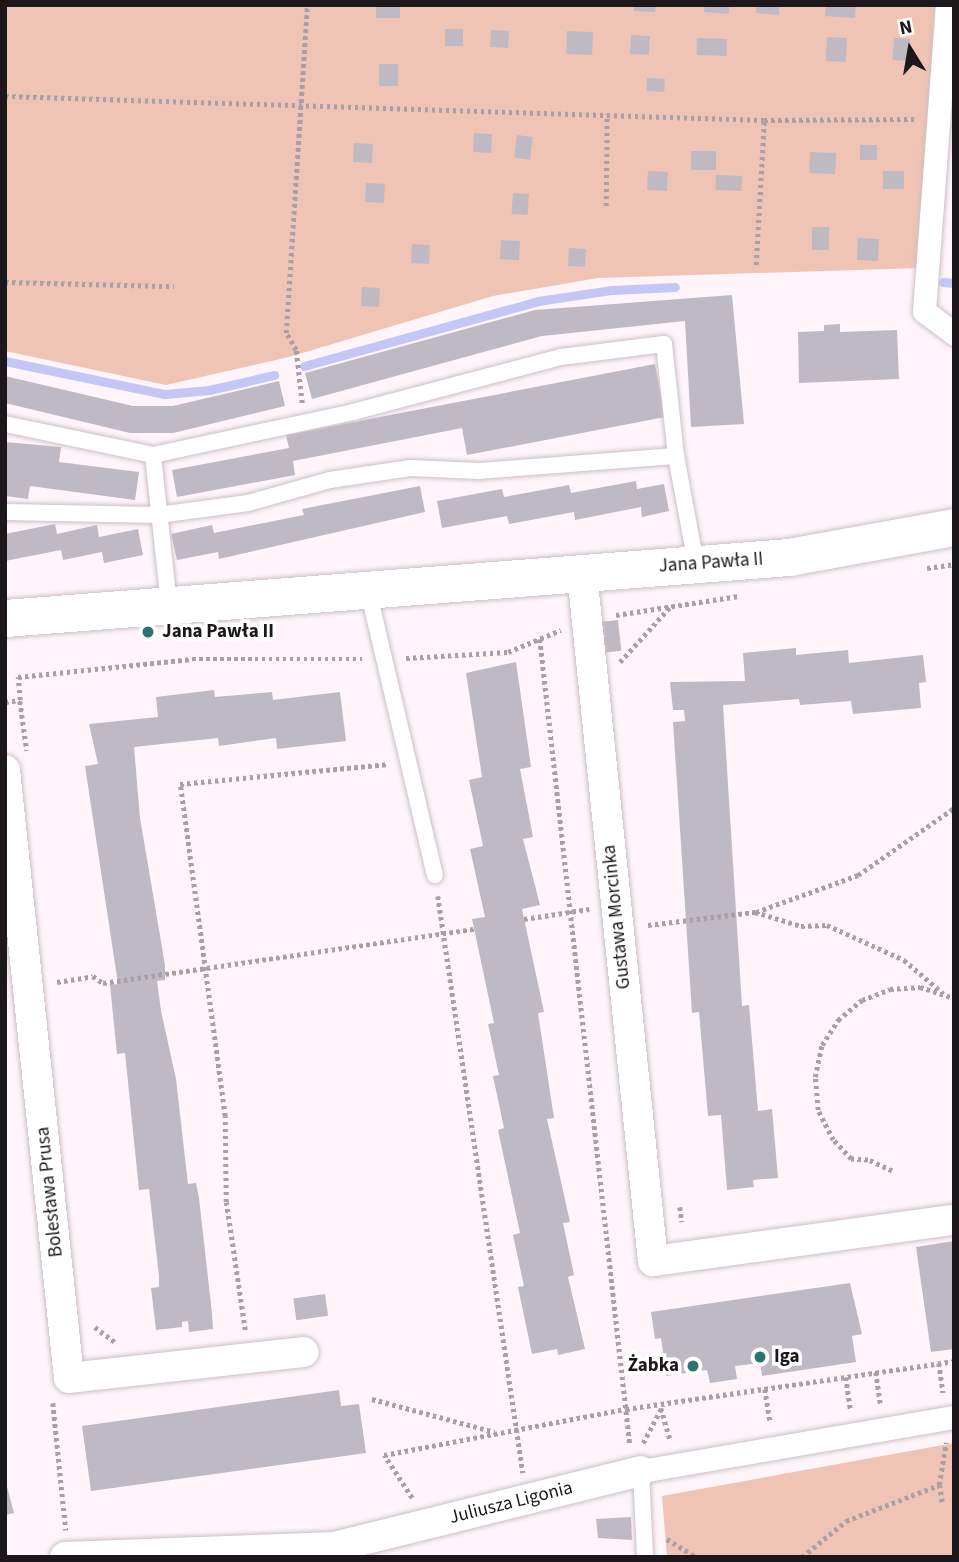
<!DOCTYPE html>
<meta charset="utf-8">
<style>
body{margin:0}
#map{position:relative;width:959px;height:1562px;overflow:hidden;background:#fef4fa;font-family:"Source Sans 3",sans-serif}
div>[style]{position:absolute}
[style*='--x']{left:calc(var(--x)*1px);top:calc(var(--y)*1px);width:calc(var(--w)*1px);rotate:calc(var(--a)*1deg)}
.green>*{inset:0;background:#efc4b4}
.stream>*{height:9px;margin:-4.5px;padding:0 4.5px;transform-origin:4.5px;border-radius:4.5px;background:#c4c6f5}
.building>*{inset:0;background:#bfb9c4;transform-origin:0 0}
.path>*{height:4.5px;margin-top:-2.25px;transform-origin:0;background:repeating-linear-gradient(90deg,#a8a0a5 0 3.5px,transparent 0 7px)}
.roads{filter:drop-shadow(0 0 2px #cbbfc6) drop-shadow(0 0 2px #cbbfc6)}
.service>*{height:16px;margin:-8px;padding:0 8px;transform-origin:8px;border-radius:8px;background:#fff}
.pedestrian>*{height:23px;margin:-11.5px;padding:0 11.5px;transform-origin:11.5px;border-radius:11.5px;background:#fff}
.minor>*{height:30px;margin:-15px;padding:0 15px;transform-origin:15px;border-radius:15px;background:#fff}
.tertiary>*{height:37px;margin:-18.5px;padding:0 18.5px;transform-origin:18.5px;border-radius:18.5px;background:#fff}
.dots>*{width:19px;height:19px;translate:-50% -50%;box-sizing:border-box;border:4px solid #fff;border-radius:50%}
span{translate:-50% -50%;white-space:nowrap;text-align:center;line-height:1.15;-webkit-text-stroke:7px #fff;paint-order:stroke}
.street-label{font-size:19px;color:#1c171a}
.poi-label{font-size:19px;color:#1c171a;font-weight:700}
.left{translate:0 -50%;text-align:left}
.right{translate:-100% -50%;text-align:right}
.frame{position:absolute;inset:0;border:7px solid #1c171a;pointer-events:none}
.north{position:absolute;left:875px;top:14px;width:70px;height:70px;-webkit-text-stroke:5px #fff;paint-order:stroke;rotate:349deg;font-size:19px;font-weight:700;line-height:28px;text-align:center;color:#1c171a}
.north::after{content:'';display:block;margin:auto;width:24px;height:32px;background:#1c171a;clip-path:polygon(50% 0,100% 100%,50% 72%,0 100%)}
</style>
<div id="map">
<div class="green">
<i style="clip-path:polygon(5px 5px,935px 5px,919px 268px,598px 278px,493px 296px,289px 357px,166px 385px,5px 351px)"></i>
<i style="clip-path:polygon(954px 1443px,954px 1557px,667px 1557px,662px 1496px)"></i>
</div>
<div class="stream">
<i style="--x:943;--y:282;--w:11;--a:5"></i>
<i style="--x:5;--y:361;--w:163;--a:11.7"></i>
<i style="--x:165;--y:394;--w:44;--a:-5.2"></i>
<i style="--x:209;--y:390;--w:67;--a:-13"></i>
<i style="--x:304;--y:366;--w:243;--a:-15.5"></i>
<i style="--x:538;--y:301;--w:75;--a:-8.5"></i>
<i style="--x:612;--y:290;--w:63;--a:-2.7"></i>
</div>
<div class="building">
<i style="left:376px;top:5px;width:24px;height:13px"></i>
<i style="clip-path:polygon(634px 5px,656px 5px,655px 12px,634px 11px)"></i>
<i style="clip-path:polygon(705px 5px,729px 5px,729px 14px,704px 12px)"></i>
<i style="clip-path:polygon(756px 5px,779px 5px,779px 15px,756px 13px)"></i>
<i style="clip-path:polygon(826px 5px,856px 5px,855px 18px,825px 16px)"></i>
<i style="left:445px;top:29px;width:18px;height:17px"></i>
<i style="left:491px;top:30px;width:18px;height:17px;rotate:3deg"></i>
<i style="left:567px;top:31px;width:26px;height:23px;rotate:2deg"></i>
<i style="left:631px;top:35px;width:19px;height:19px;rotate:3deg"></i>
<i style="left:827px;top:37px;width:20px;height:24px;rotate:3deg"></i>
<i style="left:697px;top:38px;width:30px;height:17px;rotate:2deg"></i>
<i style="left:894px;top:38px;width:16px;height:22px;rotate:4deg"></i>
<i style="left:379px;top:64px;width:19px;height:22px"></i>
<i style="left:647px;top:78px;width:18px;height:13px;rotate:3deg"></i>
<i style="left:474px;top:133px;width:18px;height:19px;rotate:3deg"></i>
<i style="left:517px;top:135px;width:16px;height:23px;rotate:7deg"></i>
<i style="left:354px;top:143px;width:19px;height:19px;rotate:3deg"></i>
<i style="left:860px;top:145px;width:17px;height:15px"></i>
<i style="left:691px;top:151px;width:25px;height:19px"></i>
<i style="left:810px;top:152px;width:26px;height:21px;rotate:2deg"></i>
<i style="left:648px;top:171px;width:20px;height:19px;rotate:3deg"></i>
<i style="left:883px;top:171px;width:21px;height:18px"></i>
<i style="left:716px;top:175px;width:26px;height:15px;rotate:2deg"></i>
<i style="left:366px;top:183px;width:19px;height:19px;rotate:3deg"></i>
<i style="left:513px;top:193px;width:16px;height:21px;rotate:4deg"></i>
<i style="left:812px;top:227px;width:17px;height:23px"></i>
<i style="left:858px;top:238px;width:21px;height:22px;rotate:3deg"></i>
<i style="left:501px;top:240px;width:19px;height:19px;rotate:3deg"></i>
<i style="left:412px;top:244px;width:18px;height:19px;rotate:3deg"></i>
<i style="left:569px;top:248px;width:17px;height:18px;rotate:3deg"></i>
<i style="left:362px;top:287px;width:18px;height:19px;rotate:3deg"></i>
<i style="clip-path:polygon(732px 295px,744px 424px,691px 427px,685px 321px,542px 336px,312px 399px,305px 373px,535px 310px)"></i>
<i style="clip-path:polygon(840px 324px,840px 332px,897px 330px,899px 379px,799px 383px,798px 332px,824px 331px,824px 325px)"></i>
<i style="clip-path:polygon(655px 364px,665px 417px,467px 455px,462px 428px,293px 461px,295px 475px,177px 497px,172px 470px,289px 448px,286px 435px)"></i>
<i style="clip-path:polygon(5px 376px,133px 406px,173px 406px,279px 381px,285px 406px,173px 433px,130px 433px,5px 403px)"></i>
<i style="clip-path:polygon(5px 442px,61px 447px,59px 462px,139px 472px,135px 500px,30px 486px,28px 499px,5px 496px)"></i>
<i style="clip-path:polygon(636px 481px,637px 489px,664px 484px,669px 511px,642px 517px,641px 507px,575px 520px,574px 512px,509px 524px,507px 516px,442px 528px,437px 501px,502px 489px,504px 497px,569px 485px,571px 493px)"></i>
<i style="clip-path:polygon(420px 486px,425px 512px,219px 559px,218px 552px,177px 560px,171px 534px,212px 525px,214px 533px,304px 515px,302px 509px)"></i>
<i style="clip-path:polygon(55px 524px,57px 534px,97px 525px,99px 537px,138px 529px,143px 555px,104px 563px,102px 552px,63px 560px,61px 550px,5px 561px,5px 534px)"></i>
<i style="left:618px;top:620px;width:31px;height:18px;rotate:84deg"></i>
<i style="clip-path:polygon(796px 648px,796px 655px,848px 650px,849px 663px,923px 655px,926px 682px,919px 683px,921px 708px,853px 714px,851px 701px,800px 705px,799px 699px,723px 705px,742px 1006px,749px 1005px,758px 1111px,772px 1109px,778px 1178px,753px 1180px,754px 1187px,727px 1190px,721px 1115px,708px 1116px,699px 1012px,692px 1013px,673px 722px,685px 721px,684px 710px,673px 710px,670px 682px,745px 681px,743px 653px)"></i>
<i style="clip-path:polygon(516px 662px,531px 767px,520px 769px,533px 837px,523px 839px,540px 905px,522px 909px,544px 1012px,538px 1013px,554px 1118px,547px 1119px,570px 1222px,563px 1223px,574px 1275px,568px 1277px,585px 1349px,558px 1355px,557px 1349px,532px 1354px,518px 1287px,524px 1286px,513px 1235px,520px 1233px,498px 1130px,504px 1128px,493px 1076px,499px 1075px,488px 1024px,494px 1023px,472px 919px,485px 917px,470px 849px,483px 846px,469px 780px,482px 777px,466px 673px)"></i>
<i style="clip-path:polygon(214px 690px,215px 697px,272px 692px,273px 700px,340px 692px,346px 741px,277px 749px,276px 738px,219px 746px,218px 738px,134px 747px,140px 818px,165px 965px,165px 980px,157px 981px,161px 1011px,176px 1079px,188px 1184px,196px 1183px,199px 1198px,212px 1313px,213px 1329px,189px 1332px,188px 1321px,182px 1322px,182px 1327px,156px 1330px,151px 1288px,159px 1287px,159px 1276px,149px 1189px,139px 1190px,125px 1053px,117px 1054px,110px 985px,118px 984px,85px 766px,98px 764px,89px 724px,158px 717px,156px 697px)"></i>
<i style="clip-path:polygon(954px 1241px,954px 1349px,931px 1352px,916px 1247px)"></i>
<i style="clip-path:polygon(850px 1283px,862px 1334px,852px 1336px,856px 1362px,762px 1376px,760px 1363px,735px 1366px,737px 1379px,710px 1383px,707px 1370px,666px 1376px,661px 1338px,655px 1339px,651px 1312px)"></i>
<i style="left:325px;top:1294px;width:22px;height:32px;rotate:82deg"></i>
<i style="clip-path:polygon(339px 1390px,341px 1406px,359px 1404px,366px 1453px,91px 1491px,82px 1426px)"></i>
<i style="clip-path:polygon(5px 1479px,14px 1513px,5px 1515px)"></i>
<i style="clip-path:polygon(631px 1517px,632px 1540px,598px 1538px,596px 1519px)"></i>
</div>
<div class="path">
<i style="--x:5;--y:96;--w:759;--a:1.81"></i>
<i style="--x:764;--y:120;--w:150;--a:-0.4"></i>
<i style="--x:606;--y:206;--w:92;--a:-89.4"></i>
<i style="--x:756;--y:265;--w:145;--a:-86.8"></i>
<i style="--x:5;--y:282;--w:169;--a:1.4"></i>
<i style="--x:302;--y:403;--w:53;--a:-96.5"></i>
<i style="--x:296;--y:350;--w:20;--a:-120"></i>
<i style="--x:286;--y:333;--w:329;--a:-86.3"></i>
<i style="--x:927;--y:568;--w:27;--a:-8"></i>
<i style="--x:616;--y:615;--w:124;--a:-8.8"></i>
<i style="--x:540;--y:639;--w:811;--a:83.63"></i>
<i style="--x:406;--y:658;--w:102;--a:-3.4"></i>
<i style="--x:508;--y:652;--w:57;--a:-22.5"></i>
<i style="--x:620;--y:662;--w:74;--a:-47.7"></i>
<i style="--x:20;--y:701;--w:50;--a:82"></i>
<i style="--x:5;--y:702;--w:15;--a:-8"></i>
<i style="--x:20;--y:700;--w:23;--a:-95"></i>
<i style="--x:18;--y:677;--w:175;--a:-5.9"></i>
<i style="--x:192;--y:659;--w:170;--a:0"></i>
<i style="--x:438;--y:896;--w:583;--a:81.62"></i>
<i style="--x:756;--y:912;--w:109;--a:-19.9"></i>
<i style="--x:858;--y:875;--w:117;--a:-34.9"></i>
<i style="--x:524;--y:919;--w:66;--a:-8.7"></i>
<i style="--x:648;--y:925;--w:108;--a:-6.9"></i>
<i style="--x:755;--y:912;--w:48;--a:16.9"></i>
<i style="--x:801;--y:926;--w:26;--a:-2"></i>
<i style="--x:827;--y:925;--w:85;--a:24.4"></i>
<i style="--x:904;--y:960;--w:52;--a:40.4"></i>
<i style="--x:57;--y:982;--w:36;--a:-9"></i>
<i style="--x:93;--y:976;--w:12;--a:35"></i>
<i style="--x:103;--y:983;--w:375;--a:-8.3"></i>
<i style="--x:892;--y:1171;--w:26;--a:-155"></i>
<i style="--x:868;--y:1160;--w:17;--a:-177"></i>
<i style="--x:851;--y:1159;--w:26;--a:-133"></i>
<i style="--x:833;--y:1140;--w:34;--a:-117"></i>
<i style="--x:818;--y:1110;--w:33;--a:-95"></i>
<i style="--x:815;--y:1077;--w:33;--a:-78"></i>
<i style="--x:822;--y:1045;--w:30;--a:-57"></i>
<i style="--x:838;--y:1020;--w:31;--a:-40"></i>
<i style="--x:862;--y:1000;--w:30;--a:-21"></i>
<i style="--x:890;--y:989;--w:30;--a:-4"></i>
<i style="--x:920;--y:987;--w:36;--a:18"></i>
<i style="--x:680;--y:1207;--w:15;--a:82"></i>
<i style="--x:95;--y:1327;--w:25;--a:37"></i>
<i style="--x:245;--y:1330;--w:129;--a:-98.4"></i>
<i style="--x:226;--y:1202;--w:86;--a:-90.7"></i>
<i style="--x:225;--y:1116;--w:335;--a:-97.7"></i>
<i style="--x:180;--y:784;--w:207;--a:-5.5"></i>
<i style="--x:939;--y:1363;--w:30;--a:82"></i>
<i style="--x:876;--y:1372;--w:34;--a:82"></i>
<i style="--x:846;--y:1377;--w:34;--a:82"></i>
<i style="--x:765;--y:1389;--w:33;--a:81"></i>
<i style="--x:372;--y:1399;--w:127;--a:15"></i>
<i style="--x:53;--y:1403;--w:128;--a:84.2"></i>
<i style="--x:661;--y:1408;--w:33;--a:74"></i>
<i style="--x:643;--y:1443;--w:43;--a:-62.2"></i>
<i style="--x:412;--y:1498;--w:51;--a:-123.1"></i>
<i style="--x:384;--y:1455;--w:246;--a:-10.8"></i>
<i style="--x:626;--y:1409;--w:331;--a:-8.3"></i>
<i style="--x:942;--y:1502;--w:17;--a:-100"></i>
<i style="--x:939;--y:1485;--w:43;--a:-80.5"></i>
<i style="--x:667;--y:1539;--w:34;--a:32"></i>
<i style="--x:802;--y:1557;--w:57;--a:-39.3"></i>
<i style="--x:846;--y:1521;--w:100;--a:-21.2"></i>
</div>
<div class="roads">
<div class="service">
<i style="--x:5;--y:424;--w:151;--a:11.8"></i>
<i style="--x:153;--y:455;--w:205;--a:-12.1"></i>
<i style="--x:353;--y:412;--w:215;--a:-14.8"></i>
<i style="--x:561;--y:357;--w:104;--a:-7.2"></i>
<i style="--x:664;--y:344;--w:113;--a:83.9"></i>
<i style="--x:676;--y:456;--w:110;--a:79.5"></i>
<i style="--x:153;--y:455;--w:151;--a:83.9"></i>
<i style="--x:5;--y:512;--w:153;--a:1.1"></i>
<i style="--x:158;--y:515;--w:91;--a:-7.6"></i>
<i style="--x:248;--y:503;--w:85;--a:-15.7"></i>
<i style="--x:330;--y:480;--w:81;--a:-8.5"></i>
<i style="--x:410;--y:468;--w:69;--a:2.5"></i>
<i style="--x:479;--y:471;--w:198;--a:-4.4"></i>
<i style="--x:368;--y:590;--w:293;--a:76.8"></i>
<i style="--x:641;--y:1471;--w:86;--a:87.3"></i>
</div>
<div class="pedestrian">
<i style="--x:947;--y:5;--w:307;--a:94.3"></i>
<i style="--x:924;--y:311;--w:38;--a:37"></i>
<i style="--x:641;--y:1471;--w:318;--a:-9.8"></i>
</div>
<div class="minor">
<i style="--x:582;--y:573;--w:692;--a:84.11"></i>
<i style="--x:653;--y:1261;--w:304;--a:-7.8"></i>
<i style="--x:5;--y:770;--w:611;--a:83.99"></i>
<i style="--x:69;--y:1378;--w:236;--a:-6.3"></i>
<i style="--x:65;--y:1557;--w:269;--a:-2.1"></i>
<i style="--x:334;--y:1547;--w:316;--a:-13.9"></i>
</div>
<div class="tertiary">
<i style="--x:5;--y:618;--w:786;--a:-4.45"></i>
<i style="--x:789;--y:557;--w:168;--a:-10.3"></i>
</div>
</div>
<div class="dots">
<i style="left:148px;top:632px;background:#2a7474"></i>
<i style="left:760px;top:1357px;background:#2a7474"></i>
<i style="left:693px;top:1366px;background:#2a7474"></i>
</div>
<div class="street-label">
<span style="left:711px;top:563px;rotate:-4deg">Jana Pawła II</span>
<span style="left:617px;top:917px;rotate:-96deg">Gustawa Morcinka</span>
<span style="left:50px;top:1192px;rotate:-96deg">Bolesława Prusa</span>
<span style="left:511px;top:1503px;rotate:-14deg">Juliusza Ligonia</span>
</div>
<div class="poi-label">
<span class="left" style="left:162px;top:632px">Jana Pawła II</span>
<span class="left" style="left:774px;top:1357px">Iga</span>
<span class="right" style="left:679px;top:1366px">Żabka</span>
</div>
<div class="frame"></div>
<div class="north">N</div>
</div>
